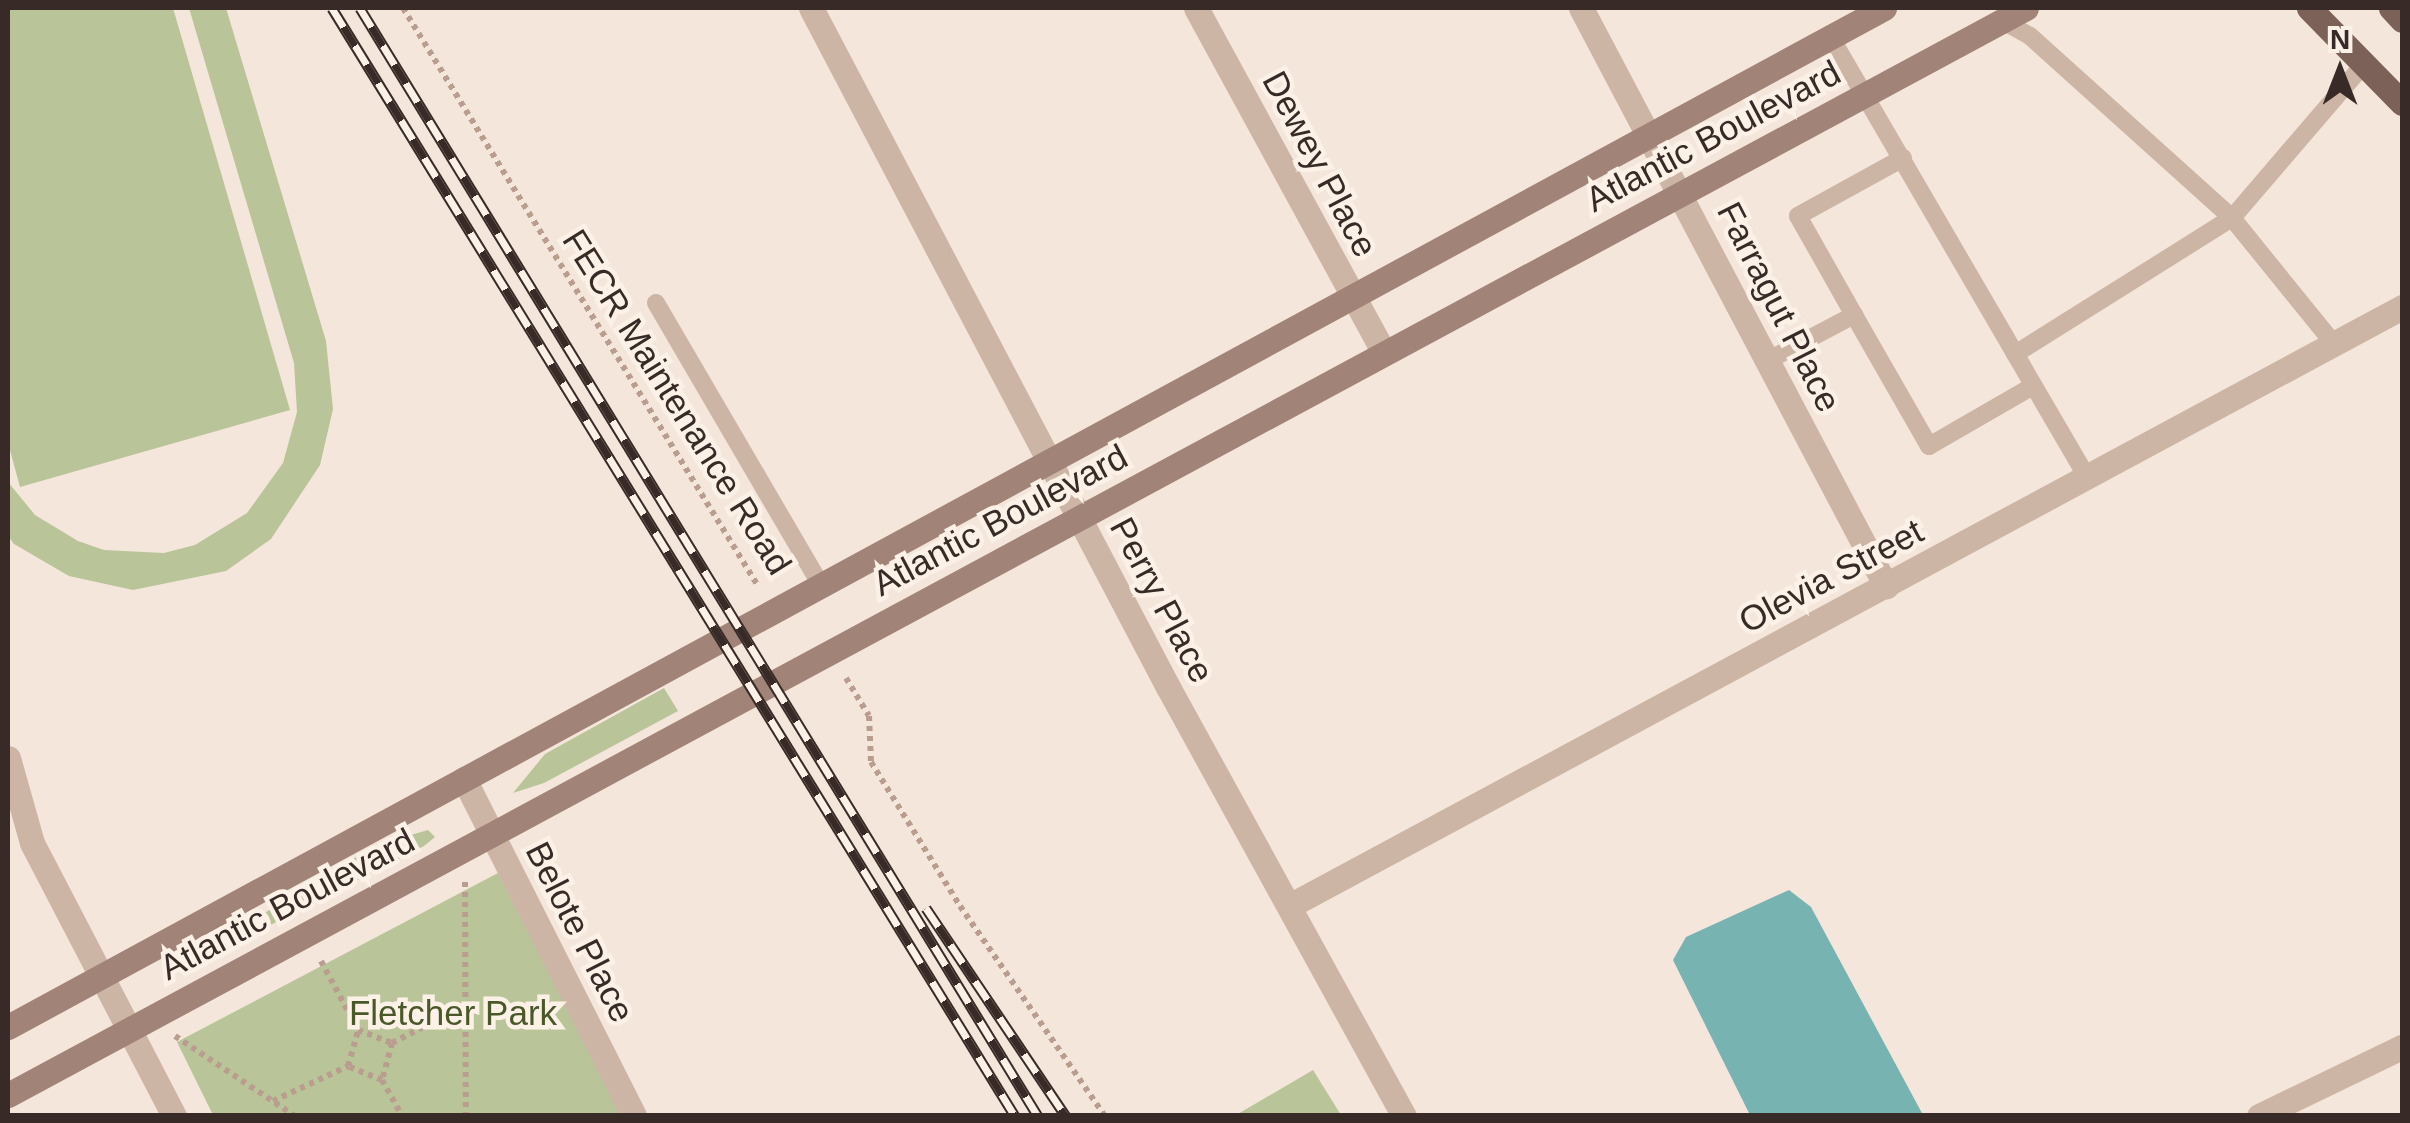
<!DOCTYPE html>
<style>
body{margin:0}
#map{position:relative;width:2410px;height:1123px;overflow:hidden;background:#f4e6db;font-family:Arial,sans-serif}
div>[style]{position:absolute}
[style*='--x']{left:calc(var(--x)*1px);top:calc(var(--y)*1px);width:calc(var(--w)*1px);rotate:calc(var(--a)*1deg)}
.green>*{inset:0;background:#b9c499}
.water>*{inset:0;background:#77b3b1}
.path>*{height:6px;margin-top:-3px;transform-origin:0;background:repeating-linear-gradient(90deg,#b99e8f 0 5px,transparent 0 10px)}
.service>*{height:18px;margin:-9px;padding:0 9px;transform-origin:9px;border-radius:9px;background:#cdb5a5}
.minor>*{height:25px;margin:-12.5px;padding:0 12.5px;transform-origin:12.5px;border-radius:12.5px;background:#cdb5a5}
.secondary>*{height:25px;margin:-12.5px;padding:0 12.5px;transform-origin:12.5px;border-radius:12.5px;background:#a18377}
.primary>*{height:25px;margin:-12.5px;padding:0 12.5px;transform-origin:12.5px;border-radius:12.5px;background:#7b6157}
.rail>*{height:11px;margin-top:-5.5px;transform-origin:0;background:repeating-linear-gradient(90deg,#fbf1e7 0 22px,#382b27 0 44px);box-sizing:border-box;border-block:2px solid #382b27}
span{translate:-50% -50%;white-space:nowrap;text-align:center;line-height:1.15;-webkit-text-stroke:9px #fbf1e7;paint-order:stroke}
.street-label{font-size:35px;color:#382b27}
.park-label{font-size:35px;color:#4a5829}
.frame{position:absolute;inset:0;border:10px solid #382b27;pointer-events:none}
.north{position:absolute;left:2290px;top:20px;width:100px;height:100px;-webkit-text-stroke:8px #fbf1e7;paint-order:stroke;rotate:0deg;font-size:28px;font-weight:700;line-height:40px;text-align:center;color:#382b27}
.north::after{content:'';display:block;margin:auto;width:35px;height:45px;background:#382b27;clip-path:polygon(50% 0,100% 100%,50% 72%,0 100%)}
</style>
<div id="map">
<div class="green">
<i style="clip-path:polygon(8px 8px,173px 8px,290px 410px,20px 487px,8px 443px)"></i>
<i style="clip-path:polygon(189px 8px,226px 8px,326px 341px,333px 409px,320px 465px,271px 539px,226px 571px,133px 590px,69px 576px,14px 544px,8px 536px,8px 482px,35px 515px,78px 541px,104px 550px,164px 553px,195px 545px,247px 513px,283px 463px,297px 412px,294px 363px)"></i>
<i style="clip-path:polygon(664px 688px,678px 711px,544px 783px,513px 793px,545px 754px)"></i>
<i style="clip-path:polygon(428px 830px,435px 837px,424px 846px,175px 974px,167px 972px,376px 845px)"></i>
<i style="clip-path:polygon(498px 873px,622px 1115px,213px 1115px,177px 1042px)"></i>
<i style="clip-path:polygon(1313px 1070px,1341px 1115px,1236px 1115px)"></i>
</div>
<div class="water">
<i style="clip-path:polygon(1789px 890px,1811px 907px,1923px 1115px,1750px 1115px,1673px 960px,1686px 937px)"></i>
</div>
<div class="path">
<i style="--x:403;--y:8;--w:678;--a:58.44"></i>
<i style="--x:846;--y:678;--w:44;--a:58.8"></i>
<i style="--x:869;--y:716;--w:46;--a:87.5"></i>
<i style="--x:871;--y:762;--w:169;--a:58.3"></i>
<i style="--x:960;--y:906;--w:255;--a:55.4"></i>
<i style="--x:465;--y:882;--w:234;--a:89.8"></i>
<i style="--x:321;--y:961;--w:78;--a:61.8"></i>
<i style="--x:175;--y:1036;--w:144;--a:33.7"></i>
<i style="--x:392;--y:1043;--w:38;--a:105"></i>
<i style="--x:382;--y:1080;--w:37;--a:-158"></i>
<i style="--x:348;--y:1066;--w:37;--a:-74"></i>
<i style="--x:358;--y:1030;--w:36;--a:21"></i>
<i style="--x:392;--y:1043;--w:81;--a:-27.2"></i>
<i style="--x:382;--y:1080;--w:41;--a:60.9"></i>
<i style="--x:273;--y:1101;--w:83;--a:-25"></i>
</div>
<div class="service">
<i style="--x:2001;--y:20;--w:33;--a:29"></i>
<i style="--x:2030;--y:36;--w:272;--a:42"></i>
<i style="--x:2232;--y:218;--w:164;--a:51"></i>
<i style="--x:1830;--y:36;--w:513;--a:59.78"></i>
<i style="--x:1903;--y:158;--w:120;--a:151.1"></i>
<i style="--x:1798;--y:216;--w:114;--a:60.5"></i>
<i style="--x:1854;--y:315;--w:151;--a:60.2"></i>
<i style="--x:1929;--y:446;--w:120;--a:-30"></i>
<i style="--x:656;--y:303;--w:327;--a:59.7"></i>
<i style="--x:2015;--y:354;--w:256;--a:-32.1"></i>
<i style="--x:2232;--y:218;--w:203;--a:-49.4"></i>
<i style="--x:1765;--y:362;--w:101;--a:-27.8"></i>
</div>
<div class="minor">
<i style="--x:811;--y:8;--w:767;--a:62.27"></i>
<i style="--x:1168;--y:687;--w:490;--a:61.2"></i>
<i style="--x:1196;--y:8;--w:393;--a:61.4"></i>
<i style="--x:1581;--y:8;--w:654;--a:62.18"></i>
<i style="--x:8;--y:758;--w:88;--a:74.2"></i>
<i style="--x:32;--y:843;--w:308;--a:62.5"></i>
<i style="--x:464;--y:779;--w:377;--a:63.2"></i>
<i style="--x:1291;--y:905;--w:1262;--a:-28.29"></i>
<i style="--x:2259;--y:1116;--w:159;--a:-25.8"></i>
</div>
<div class="secondary">
<i style="--x:8;--y:1027;--w:2135;--a:-28.51"></i>
<i style="--x:8;--y:1095;--w:2292;--a:-28.31"></i>
</div>
<div class="primary">
<i style="--x:2309;--y:8;--w:133;--a:45.6"></i>
<i style="--x:2391;--y:8;--w:16;--a:47"></i>
</div>
<div class="rail">
<i style="--x:332;--y:8;--w:1302;--a:58.35"></i>
<i style="--x:360;--y:8;--w:1299;--a:58.54"></i>
<i style="--x:926;--y:908;--w:251;--a:56.1"></i>
</div>
<div class="street-label">
<span style="left:1713px;top:136px;rotate:-28deg">Atlantic Boulevard</span>
<span style="left:1320px;top:164px;rotate:62deg">Dewey Place</span>
<span style="left:1779px;top:307px;rotate:63deg">Farragut Place</span>
<span style="left:677px;top:402px;rotate:58deg">FECR Maintenance Road</span>
<span style="left:1000px;top:520px;rotate:-28deg">Atlantic Boulevard</span>
<span style="left:1831px;top:576px;rotate:-28deg">Olevia Street</span>
<span style="left:1162px;top:600px;rotate:62deg">Perry Place</span>
<span style="left:287px;top:904px;rotate:-28deg">Atlantic Boulevard</span>
<span style="left:580px;top:932px;rotate:63deg">Belote Place</span>
</div>
<div class="park-label">
<span style="left:453px;top:1013px">Fletcher Park</span>
</div>
<div class="frame"></div>
<div class="north">N</div>
</div>
